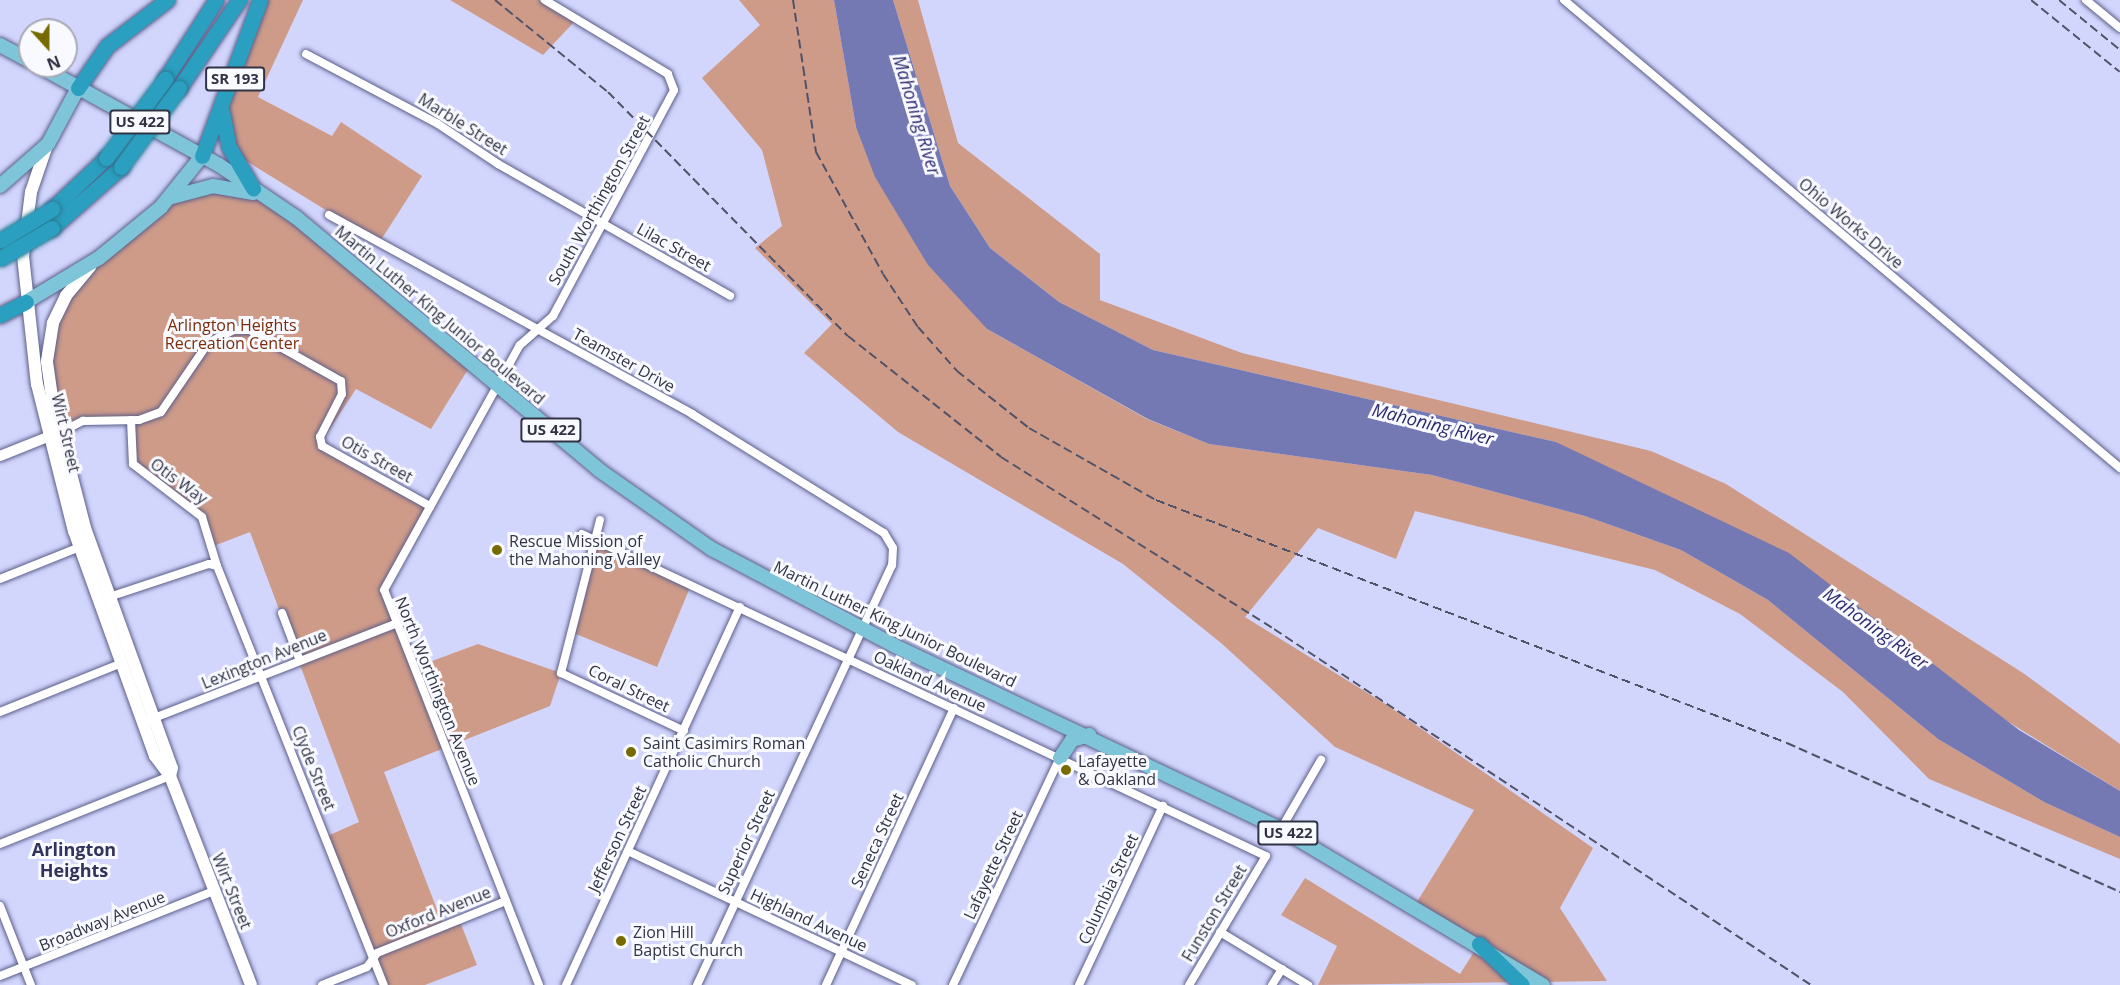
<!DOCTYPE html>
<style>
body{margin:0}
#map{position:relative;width:2120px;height:985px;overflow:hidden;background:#d2d6fd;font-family:"Open Sans",sans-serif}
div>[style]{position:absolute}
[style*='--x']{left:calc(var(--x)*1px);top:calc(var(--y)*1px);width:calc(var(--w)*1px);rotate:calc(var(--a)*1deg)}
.green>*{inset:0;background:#cf9b89}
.water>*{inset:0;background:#7579b3}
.roads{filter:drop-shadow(0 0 2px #5c5f89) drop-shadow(0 0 2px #5c5f89)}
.minor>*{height:8px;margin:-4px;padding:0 4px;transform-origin:4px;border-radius:4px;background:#fff}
.tertiary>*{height:10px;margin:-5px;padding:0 5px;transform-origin:5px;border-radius:5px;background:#fff}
.secondary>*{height:12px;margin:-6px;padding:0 6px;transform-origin:6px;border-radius:6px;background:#fff}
.primary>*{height:14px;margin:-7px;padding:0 7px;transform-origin:7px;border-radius:7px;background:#7fc5d9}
.motorway>*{height:15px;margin:-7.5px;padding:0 7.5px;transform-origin:7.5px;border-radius:7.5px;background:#2a9fbf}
.rail>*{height:2px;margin-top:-1px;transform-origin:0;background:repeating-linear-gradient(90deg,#505268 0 9px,transparent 0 13.5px)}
.bridges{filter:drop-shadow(0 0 2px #2c7994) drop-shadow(0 0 2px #2c7994)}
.motorway-bridge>*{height:15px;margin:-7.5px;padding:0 7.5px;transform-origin:7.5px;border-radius:7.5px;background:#2a9fbf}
.dots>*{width:16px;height:16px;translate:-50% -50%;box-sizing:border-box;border:3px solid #f9faff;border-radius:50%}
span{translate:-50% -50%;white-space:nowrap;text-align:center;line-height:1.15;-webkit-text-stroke:6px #f9faff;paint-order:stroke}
.shield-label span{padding:2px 4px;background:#f9faff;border:2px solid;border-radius:4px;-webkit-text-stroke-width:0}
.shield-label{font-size:15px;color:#313345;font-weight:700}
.street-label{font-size:16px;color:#313345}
.park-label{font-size:16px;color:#7b2c0a}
.poi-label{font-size:16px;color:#313345}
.left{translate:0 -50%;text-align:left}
.water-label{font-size:18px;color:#2e2a70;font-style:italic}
.neighbourhood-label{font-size:18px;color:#32335a;font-weight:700}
.north{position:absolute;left:18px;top:18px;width:60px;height:60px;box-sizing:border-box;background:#f9faff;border:2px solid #a9aab5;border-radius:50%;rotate:159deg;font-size:16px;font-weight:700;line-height:24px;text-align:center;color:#313345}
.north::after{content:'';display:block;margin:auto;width:21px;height:27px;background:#776a01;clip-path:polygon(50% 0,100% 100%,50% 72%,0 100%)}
</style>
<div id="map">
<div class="green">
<i style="clip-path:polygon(260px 0,303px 0,258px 97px,332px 136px,341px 122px,422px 176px,379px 243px,230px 151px,223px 123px)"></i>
<i style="clip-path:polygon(450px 0,545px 0,575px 21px,543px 55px)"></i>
<i style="clip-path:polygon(739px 0,834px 0,856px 127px,987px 329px,1147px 419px,1209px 444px,1432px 475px,1585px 516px,1681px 550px,1768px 600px,1938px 739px,2044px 802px,2120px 837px,2120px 859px,1929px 779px,1843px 692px,1740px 614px,1655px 570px,1415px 511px,1396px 559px,1318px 528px,1245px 617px,1387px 705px,1593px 848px,1560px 908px,1607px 981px,1318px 985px,1337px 946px,1281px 915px,1305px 878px,1460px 974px,1479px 944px,1415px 905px,1474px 810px,1335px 747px,1221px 643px,1123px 564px,898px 432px,804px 353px,832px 324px,755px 248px,782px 226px,762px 150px,702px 78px,760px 25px)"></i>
<i style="clip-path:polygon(893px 0,918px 0,958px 143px,1100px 254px,1100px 300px,1242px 353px,1651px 451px,1726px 484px,2023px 673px,2120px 744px,2120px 791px,1556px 442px,1153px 350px,1059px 302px,990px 248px,950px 186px)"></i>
<i style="clip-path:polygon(199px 188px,263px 196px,472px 363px,431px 429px,356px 389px,320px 444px,430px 506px,384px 590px,413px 668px,478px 644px,561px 673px,550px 706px,384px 772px,443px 925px,459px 919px,477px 965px,425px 985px,384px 985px,325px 837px,359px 822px,250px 532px,211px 547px,202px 517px,133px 464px,131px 420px,83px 421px,61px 432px,170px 776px,61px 432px,49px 342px,72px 286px,161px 207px)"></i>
<i style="clip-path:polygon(595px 540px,691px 585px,657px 667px,571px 632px)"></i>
</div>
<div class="water">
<i style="clip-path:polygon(834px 0,893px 0,950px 186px,990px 248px,1059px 302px,1153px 350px,1556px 442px,1789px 553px,2019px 730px,2120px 791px,2120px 837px,2044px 802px,1938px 739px,1768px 600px,1681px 550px,1585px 516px,1432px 475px,1209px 444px,1148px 419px,987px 329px,928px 265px,875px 177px,856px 127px)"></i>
</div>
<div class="roads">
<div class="minor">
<i style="--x:1564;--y:0;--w:727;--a:40.09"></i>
<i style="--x:2086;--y:0;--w:44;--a:39.5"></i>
<i style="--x:306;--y:54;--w:149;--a:27.9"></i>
<i style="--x:438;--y:124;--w:72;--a:33.7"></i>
<i style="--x:498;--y:164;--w:267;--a:29.6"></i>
<i style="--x:329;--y:215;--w:414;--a:28.7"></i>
<i style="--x:692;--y:414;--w:226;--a:31.8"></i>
<i style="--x:884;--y:533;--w:17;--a:59"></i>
<i style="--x:893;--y:548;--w:17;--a:93"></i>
<i style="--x:892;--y:565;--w:463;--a:114.9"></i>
<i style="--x:131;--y:420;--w:44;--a:87.4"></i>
<i style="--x:133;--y:464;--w:87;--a:37.5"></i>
<i style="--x:202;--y:517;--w:51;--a:73"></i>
<i style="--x:61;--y:432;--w:25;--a:-27"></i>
<i style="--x:83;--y:421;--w:56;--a:-1"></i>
<i style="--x:139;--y:420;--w:23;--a:-20"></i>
<i style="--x:161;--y:412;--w:83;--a:-55.7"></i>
<i style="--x:208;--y:343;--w:29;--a:-27"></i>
<i style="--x:234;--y:330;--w:16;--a:0"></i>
<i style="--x:250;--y:330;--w:104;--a:29.3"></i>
<i style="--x:341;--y:381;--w:13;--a:86"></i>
<i style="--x:342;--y:394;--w:48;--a:117.1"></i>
<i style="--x:320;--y:437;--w:9;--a:77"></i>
<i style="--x:322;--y:446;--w:124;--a:29.1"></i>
<i style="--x:600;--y:520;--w:158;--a:104.3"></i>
<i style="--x:561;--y:673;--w:136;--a:25.2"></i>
<i style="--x:582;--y:534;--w:756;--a:25.21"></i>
<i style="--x:1266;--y:856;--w:150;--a:120.8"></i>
<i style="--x:0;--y:579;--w:86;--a:-21.8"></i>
<i style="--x:109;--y:597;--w:105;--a:-18.3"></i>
<i style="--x:209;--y:564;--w:8;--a:14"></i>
<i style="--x:217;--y:566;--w:451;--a:68.3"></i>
<i style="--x:282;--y:613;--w:51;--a:69.4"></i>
<i style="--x:0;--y:712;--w:131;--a:-21.9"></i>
<i style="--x:149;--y:720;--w:264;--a:-21.3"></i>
<i style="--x:1281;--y:829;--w:80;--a:-59.9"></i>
<i style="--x:0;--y:844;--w:183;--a:-21.8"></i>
<i style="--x:628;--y:851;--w:314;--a:25.3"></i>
<i style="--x:0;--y:906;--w:85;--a:68.6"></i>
<i style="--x:1220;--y:932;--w:103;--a:31.1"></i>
<i style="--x:0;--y:976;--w:230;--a:-21.7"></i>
<i style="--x:322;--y:985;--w:48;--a:-21.8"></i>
<i style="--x:367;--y:967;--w:17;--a:-54"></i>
<i style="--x:377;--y:953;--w:139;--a:-22"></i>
<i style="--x:539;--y:985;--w:424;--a:-111.4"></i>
<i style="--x:384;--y:590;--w:280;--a:-61"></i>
<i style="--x:520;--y:345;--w:44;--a:-41.3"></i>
<i style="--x:553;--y:316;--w:256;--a:-61.8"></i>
<i style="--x:674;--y:90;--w:17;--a:-111"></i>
<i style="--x:668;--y:74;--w:144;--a:-149"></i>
<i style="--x:566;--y:985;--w:416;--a:-65.3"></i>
<i style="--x:826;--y:985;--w:305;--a:-65.2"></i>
<i style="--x:953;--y:985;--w:251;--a:-64.8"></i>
<i style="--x:1079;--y:985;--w:198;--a:-64.9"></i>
<i style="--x:1272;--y:985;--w:19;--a:-58"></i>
</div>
<div class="tertiary">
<i style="--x:0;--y:456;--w:59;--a:-21.8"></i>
</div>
<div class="secondary">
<i style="--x:47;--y:145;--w:50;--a:108.8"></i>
<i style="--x:31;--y:192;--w:64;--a:97.1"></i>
<i style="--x:23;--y:256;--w:129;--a:83.8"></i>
<i style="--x:37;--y:384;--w:152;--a:75.9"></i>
<i style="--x:74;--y:531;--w:239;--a:70.2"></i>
<i style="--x:155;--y:756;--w:25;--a:53"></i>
<i style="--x:90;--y:267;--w:38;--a:130"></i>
<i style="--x:66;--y:296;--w:30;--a:116"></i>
<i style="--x:53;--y:323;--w:39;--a:99"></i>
<i style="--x:47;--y:362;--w:42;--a:81.9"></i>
<i style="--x:53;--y:404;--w:128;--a:75.5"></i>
<i style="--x:85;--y:528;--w:255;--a:70.1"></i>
<i style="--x:172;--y:768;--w:8;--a:104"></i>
<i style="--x:170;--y:776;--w:224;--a:68.8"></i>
</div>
<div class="primary">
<i style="--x:0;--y:45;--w:34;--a:28"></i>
<i style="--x:39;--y:66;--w:205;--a:28.8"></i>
<i style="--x:219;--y:165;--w:94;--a:34.2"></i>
<i style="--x:297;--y:218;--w:393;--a:39.8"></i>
<i style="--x:599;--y:470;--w:138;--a:35"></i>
<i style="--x:712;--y:549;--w:207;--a:27.9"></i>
<i style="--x:895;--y:646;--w:427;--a:25.4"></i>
<i style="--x:1281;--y:829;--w:305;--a:30.8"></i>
<i style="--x:0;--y:186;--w:64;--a:-41.2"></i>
<i style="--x:48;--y:144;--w:64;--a:-61.8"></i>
<i style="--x:172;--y:197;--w:42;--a:-15"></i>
<i style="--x:213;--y:186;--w:41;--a:9.9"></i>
<i style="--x:26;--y:302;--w:85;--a:-31.1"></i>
<i style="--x:99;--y:258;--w:80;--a:-39.4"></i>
<i style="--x:161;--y:207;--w:65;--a:-51.2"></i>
<i style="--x:1060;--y:758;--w:22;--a:-56"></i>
<i style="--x:1072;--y:740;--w:18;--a:-16"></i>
</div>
<div class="motorway">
<i style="--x:165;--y:79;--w:94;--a:-57.2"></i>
<i style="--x:78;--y:88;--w:51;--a:-55.4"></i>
<i style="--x:107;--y:46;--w:76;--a:-37.5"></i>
<i style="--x:179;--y:88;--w:107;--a:-55.7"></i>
<i style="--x:222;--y:112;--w:36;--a:79"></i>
<i style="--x:229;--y:147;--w:48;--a:59.7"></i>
<i style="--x:202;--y:156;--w:166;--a:-69.6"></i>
<i style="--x:52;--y:209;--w:74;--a:-43.4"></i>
<i style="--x:52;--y:228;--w:92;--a:-41.5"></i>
<i style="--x:0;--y:315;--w:29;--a:-27"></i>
<i style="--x:1479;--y:944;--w:59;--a:43.6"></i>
</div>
</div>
<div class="rail">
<i style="--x:495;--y:0;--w:146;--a:39.2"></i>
<i style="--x:608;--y:92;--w:342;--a:45.5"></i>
<i style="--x:848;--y:336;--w:195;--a:38.3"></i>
<i style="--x:1001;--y:457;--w:323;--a:32.2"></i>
<i style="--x:1274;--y:629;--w:644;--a:33.54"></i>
<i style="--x:793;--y:0;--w:154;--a:81.4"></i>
<i style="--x:816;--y:152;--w:139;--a:61.2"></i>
<i style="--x:883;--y:274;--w:64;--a:56.6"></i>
<i style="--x:918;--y:327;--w:59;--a:48.4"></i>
<i style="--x:957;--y:371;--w:92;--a:38.4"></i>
<i style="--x:1029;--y:428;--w:146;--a:29.6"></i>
<i style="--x:1156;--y:500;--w:676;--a:21.06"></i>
<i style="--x:1787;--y:743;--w:365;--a:24.1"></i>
<i style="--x:2031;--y:0;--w:114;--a:39"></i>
<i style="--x:2059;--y:0;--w:79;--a:39.3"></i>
</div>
<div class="bridges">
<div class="motorway-bridge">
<i style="--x:106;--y:158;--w:99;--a:-53.2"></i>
<i style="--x:121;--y:167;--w:98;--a:-53.7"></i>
<i style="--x:1;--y:240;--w:60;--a:-31.3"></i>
<i style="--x:1;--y:258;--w:59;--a:-30.5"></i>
</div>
</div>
<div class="dots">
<i style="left:497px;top:550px;background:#776a01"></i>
<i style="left:631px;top:752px;background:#776a01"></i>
<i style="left:1066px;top:770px;background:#776a01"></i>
<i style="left:621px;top:941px;background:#776a01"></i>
</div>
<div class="shield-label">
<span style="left:235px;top:79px">SR 193</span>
<span style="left:140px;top:122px">US 422</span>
<span style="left:551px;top:430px">US 422</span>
<span style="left:1288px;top:833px">US 422</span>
</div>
<div class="street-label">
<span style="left:463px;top:124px;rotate:32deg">Marble Street</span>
<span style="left:599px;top:200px;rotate:-61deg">South Worthington Street</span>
<span style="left:1851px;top:223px;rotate:40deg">Ohio Works Drive</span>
<span style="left:674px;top:247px;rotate:29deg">Lilac Street</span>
<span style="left:440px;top:315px;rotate:40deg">Martin Luther King Junior Boulevard</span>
<span style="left:624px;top:360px;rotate:29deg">Teamster Drive</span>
<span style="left:66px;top:433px;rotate:77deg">Wirt Street</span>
<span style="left:377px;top:459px;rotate:29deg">Otis Street</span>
<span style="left:179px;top:481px;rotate:36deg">Otis Way</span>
<span style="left:895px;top:624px;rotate:26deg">Martin Luther King Junior Boulevard</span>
<span style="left:264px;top:659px;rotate:-22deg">Lexington Avenue</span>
<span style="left:930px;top:681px;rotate:25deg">Oakland Avenue</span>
<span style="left:629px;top:688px;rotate:26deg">Coral Street</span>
<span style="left:438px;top:691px;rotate:68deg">North Worthington Avenue</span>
<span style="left:314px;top:768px;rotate:68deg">Clyde Street</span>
<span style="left:617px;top:839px;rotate:-65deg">Jefferson Street</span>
<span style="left:877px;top:840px;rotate:-65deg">Seneca Street</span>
<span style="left:746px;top:842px;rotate:-65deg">Superior Street</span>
<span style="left:993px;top:865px;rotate:-65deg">Lafayette Street</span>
<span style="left:1108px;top:889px;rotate:-65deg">Columbia Street</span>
<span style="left:232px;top:891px;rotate:68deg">Wirt Street</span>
<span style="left:438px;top:912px;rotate:-22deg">Oxford Avenue</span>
<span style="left:1214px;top:913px;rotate:-59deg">Funston Street</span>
<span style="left:809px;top:920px;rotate:25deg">Highland Avenue</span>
<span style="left:102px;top:921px;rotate:-22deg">Broadway Avenue</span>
</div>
<div class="park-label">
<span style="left:232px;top:334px">Arlington Heights<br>Recreation Center</span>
</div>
<div class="poi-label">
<span class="left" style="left:509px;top:550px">Rescue Mission of<br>the Mahoning Valley</span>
<span class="left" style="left:643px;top:752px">Saint Casimirs Roman<br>Catholic Church</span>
<span class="left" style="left:1078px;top:770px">Lafayette<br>&amp; Oakland</span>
<span class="left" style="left:633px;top:941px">Zion Hill<br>Baptist Church</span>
</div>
<div class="water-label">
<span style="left:917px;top:115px;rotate:73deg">Mahoning River</span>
<span style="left:1433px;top:424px;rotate:14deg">Mahoning River</span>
<span style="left:1876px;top:628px;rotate:36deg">Mahoning River</span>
</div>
<div class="neighbourhood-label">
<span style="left:74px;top:860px">Arlington<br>Heights</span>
</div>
<div class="north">N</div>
</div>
